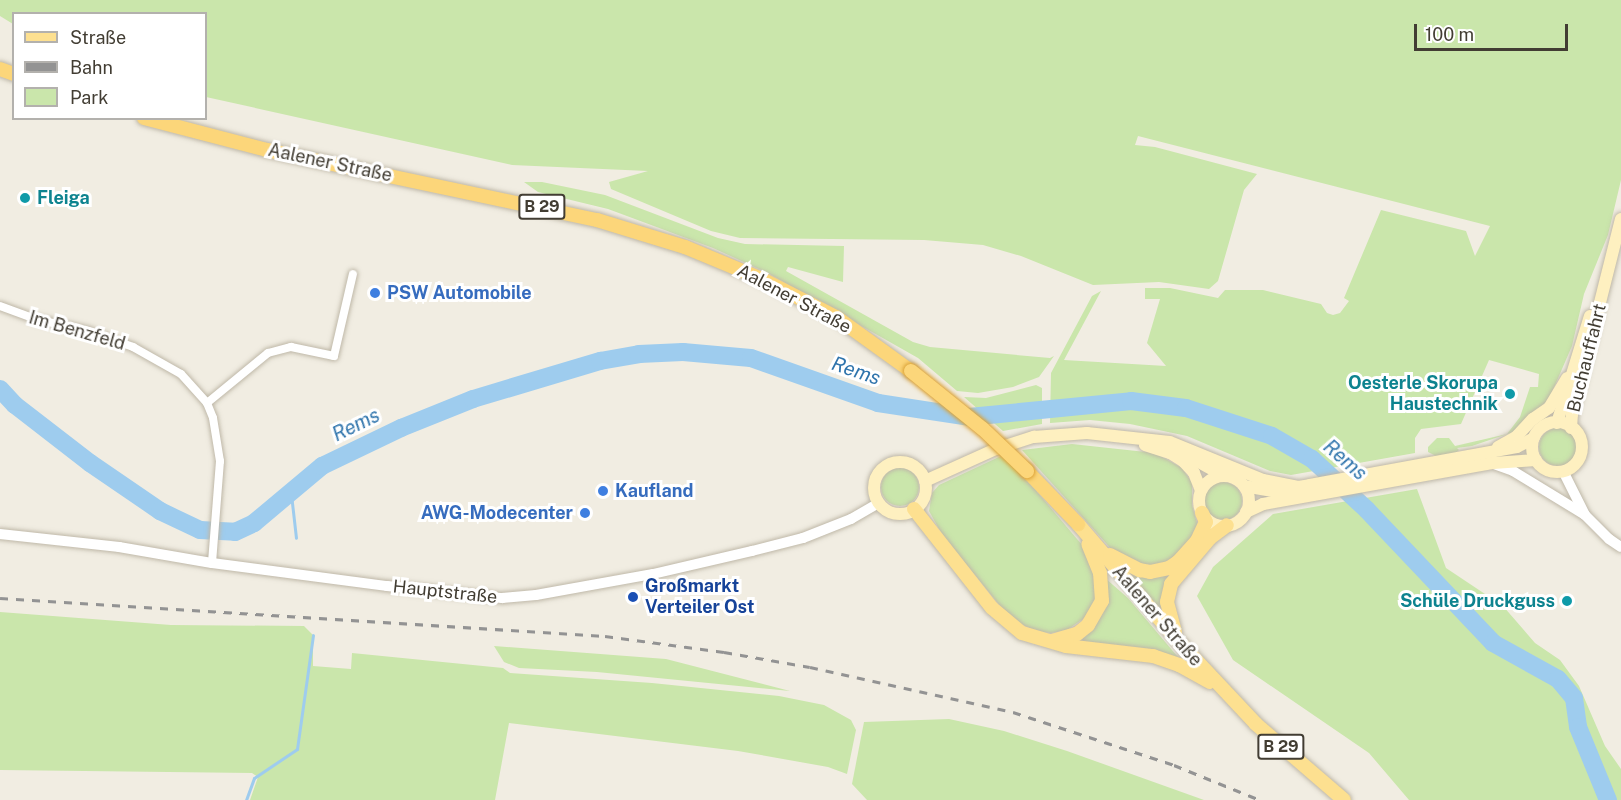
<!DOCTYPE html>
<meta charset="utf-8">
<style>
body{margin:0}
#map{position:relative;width:1621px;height:800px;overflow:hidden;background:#f1ede2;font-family:"Public Sans",sans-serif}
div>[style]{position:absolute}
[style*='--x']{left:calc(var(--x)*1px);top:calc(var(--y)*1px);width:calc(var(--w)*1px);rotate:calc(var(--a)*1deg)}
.green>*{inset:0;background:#cae6ab}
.round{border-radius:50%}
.stream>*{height:3px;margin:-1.5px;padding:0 1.5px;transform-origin:1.5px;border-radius:1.5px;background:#9eccee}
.river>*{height:18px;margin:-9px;padding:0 9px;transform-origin:9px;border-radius:9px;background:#9eccee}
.roads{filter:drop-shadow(0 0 2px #bfb8a8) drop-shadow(0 0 2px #bfb8a8)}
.minor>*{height:8px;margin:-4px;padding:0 4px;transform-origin:4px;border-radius:4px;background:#fff}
.tertiary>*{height:10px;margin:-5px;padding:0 5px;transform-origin:5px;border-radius:5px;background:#fff}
.secondary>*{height:12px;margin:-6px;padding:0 6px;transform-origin:6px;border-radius:6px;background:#fef0c0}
.secondary>.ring{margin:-6px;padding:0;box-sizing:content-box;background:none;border:12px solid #fef0c0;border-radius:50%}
.primary>*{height:14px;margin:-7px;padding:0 7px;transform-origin:7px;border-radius:7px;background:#fde090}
.trunk>*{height:14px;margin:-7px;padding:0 7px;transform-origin:7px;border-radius:7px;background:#fcd67a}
.rail>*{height:3px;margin-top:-1.5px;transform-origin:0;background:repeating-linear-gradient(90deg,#939393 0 8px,transparent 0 16px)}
.bridges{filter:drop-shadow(0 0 2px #daa033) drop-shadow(0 0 2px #daa033)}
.trunk-bridge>*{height:14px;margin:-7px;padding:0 7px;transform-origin:7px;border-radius:7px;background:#fcd67a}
.dots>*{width:16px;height:16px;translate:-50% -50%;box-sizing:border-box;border:3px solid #fff;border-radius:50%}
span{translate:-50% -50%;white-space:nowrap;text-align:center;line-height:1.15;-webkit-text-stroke:6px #fff;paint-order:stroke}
.shield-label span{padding:2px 4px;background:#fff;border:2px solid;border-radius:4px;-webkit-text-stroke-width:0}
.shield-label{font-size:16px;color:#423d33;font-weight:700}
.street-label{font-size:18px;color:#423d33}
.culture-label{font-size:18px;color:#0d838f;font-weight:700}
.left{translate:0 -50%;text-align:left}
.right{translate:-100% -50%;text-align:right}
.shop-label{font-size:18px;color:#366cbe;font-weight:700}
.transit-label{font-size:18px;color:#164399;font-weight:700}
.water-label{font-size:20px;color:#2f74ac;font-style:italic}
.legend{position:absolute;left:12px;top:12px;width:195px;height:108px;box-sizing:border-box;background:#fff;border:2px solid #b3b1ad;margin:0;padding:8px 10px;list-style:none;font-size:18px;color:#423d33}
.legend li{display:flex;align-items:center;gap:12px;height:30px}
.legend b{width:30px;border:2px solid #b3b1ad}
.scale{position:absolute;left:1414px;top:24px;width:154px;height:27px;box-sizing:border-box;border:3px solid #423d33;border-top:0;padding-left:8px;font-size:18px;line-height:21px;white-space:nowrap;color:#423d33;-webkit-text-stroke:4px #fff;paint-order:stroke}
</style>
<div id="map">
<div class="green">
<i style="clip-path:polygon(0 0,1621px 0,1621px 180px,1608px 235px,1584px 294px,1572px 346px,1549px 399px,1516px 431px,1472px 446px,1457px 448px,1459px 450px,1450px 457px,1442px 459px,1428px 452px,1428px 447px,1437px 438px,1449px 438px,1455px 446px,1507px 434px,1520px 417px,1530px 387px,1538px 387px,1539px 374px,1489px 360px,1461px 424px,1421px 429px,1415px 438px,1415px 453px,1291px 475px,1270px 471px,1187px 436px,1130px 424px,1090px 420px,1050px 423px,1051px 373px,1092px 296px,1101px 291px,1064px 360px,1166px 366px,1147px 343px,1160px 299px,1145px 299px,1145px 288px,1170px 288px,1218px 298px,1225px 290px,1263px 290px,1321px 304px,1327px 313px,1333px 315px,1340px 313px,1349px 301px,1344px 298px,1381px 210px,1466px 231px,1475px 256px,1490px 226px,1138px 136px,1135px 145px,1155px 147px,1257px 174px,1244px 190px,1218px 281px,1209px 289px,1159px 282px,1093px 285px,1021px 256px,983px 245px,924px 240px,740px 238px,711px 231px,611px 189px,609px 182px,648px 171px,512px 165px,206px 97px,206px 14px,14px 14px,13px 24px,0 16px)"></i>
<i style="clip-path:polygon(524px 182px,542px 182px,605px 195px,718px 238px,745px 244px,844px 246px,843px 282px,788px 267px,786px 271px,913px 342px,930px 347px,1050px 358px,1054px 356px,1039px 377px,1013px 387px,978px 393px,957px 391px,918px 358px,768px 273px,713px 248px,608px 209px,538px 192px)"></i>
<i style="clip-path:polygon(1036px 385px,1042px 388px,1042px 424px,1003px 431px,964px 397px,986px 398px)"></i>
<i class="round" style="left:1539px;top:428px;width:38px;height:38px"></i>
<i style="clip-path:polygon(1072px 444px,1155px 453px,1182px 468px,1192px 483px,1192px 505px,1197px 523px,1196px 536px,1170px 561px,1155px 566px,1142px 565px,1114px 552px,1022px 450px)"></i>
<i style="clip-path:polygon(1001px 456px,1027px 480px,1083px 546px,1097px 575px,1095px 602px,1087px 616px,1067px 630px,1051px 633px,1036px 631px,1021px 624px,1006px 613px,943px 536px,929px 511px,932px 493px,939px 485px)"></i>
<i class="round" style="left:881px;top:468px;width:38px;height:38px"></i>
<i class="round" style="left:1204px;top:482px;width:38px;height:38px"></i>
<i style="clip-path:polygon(1417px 489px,1446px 568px,1503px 606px,1535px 643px,1560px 660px,1579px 686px,1605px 746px,1621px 769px,1621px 800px,1409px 800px,1369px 753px,1233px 660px,1197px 596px,1213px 567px,1273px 514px)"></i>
<i style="clip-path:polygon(1125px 573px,1143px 577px,1170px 573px,1165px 586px,1163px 611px,1151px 605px)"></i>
<i style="clip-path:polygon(1105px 578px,1128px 598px,1183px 663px,1067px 642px,1081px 634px)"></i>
<i style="clip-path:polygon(0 612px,171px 625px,304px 626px,313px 635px,313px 666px,351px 669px,352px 653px,503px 668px,510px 673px,652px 683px,779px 696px,824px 705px,851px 720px,856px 730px,847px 774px,828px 767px,738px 751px,509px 723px,495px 800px,250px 800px,258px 777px,252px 773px,0 770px)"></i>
<i style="clip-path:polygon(494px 646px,666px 659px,790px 691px,597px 672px,519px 668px,504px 662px)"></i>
<i style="clip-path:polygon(949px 719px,1004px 731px,1067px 751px,1204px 800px,867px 800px,852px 784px,864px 722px)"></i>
</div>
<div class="stream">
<i style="--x:291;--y:494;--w:44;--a:83.5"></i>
<i style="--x:246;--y:800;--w:23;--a:-70"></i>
<i style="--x:254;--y:778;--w:52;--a:-34"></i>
<i style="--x:297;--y:749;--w:115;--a:-82"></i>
</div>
<div class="river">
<i style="--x:0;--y:389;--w:22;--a:47"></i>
<i style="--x:15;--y:405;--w:95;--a:37.7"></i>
<i style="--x:90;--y:463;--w:85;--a:34.4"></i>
<i style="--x:160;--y:511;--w:44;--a:25.4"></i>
<i style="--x:200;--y:530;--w:35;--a:3"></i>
<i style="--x:235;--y:532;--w:21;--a:-25"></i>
<i style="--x:254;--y:523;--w:89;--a:-40"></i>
<i style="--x:322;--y:466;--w:88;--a:-25.7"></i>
<i style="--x:401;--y:428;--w:78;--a:-21.9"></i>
<i style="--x:473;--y:399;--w:133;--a:-16.7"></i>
<i style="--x:600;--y:361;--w:40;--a:-10"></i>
<i style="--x:639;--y:354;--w:44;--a:-2.6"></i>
<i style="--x:683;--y:352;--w:68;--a:5"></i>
<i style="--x:751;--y:358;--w:135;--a:19.5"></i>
<i style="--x:878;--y:403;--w:92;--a:8.7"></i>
<i style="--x:969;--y:417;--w:163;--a:-5.6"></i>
<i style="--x:1131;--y:401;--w:55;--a:7.3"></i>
<i style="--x:1186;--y:408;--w:90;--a:18"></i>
<i style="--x:1272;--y:436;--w:46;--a:29.9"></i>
<i style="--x:1312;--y:459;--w:75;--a:42.8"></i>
<i style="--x:1367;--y:510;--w:183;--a:46.5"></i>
<i style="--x:1493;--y:643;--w:74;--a:29"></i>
<i style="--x:1558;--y:679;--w:25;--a:50"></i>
<i style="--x:1574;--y:698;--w:29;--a:82"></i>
<i style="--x:1578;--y:727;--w:79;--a:67.7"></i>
</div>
<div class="roads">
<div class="minor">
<i style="--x:0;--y:306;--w:37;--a:20"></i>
<i style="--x:35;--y:319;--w:54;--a:12.8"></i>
<i style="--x:88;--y:331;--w:48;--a:19.6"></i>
<i style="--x:133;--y:347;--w:55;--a:29.4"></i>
<i style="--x:181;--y:374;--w:39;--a:48"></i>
<i style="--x:207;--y:403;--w:16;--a:68"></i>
<i style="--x:213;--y:418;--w:44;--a:80.8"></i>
<i style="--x:220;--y:461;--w:102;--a:94.5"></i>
<i style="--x:207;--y:403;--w:79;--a:-39.3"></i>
<i style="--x:268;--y:353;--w:24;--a:-15"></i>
<i style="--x:291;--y:347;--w:44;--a:11.8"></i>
<i style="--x:334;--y:356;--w:84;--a:-77"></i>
</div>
<div class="tertiary">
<i style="--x:1494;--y:464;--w:20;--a:20"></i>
<i style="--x:1513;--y:471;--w:84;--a:31.4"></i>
<i style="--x:1563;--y:471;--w:49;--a:63.4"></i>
<i style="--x:1585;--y:515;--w:34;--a:45"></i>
<i style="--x:1609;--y:539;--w:14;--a:34"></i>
<i style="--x:0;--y:534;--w:120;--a:6.2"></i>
<i style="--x:119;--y:547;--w:94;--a:9.8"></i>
<i style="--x:212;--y:563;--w:177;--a:7.5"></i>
<i style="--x:387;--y:586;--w:116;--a:6"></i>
<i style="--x:502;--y:598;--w:34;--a:-5"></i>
<i style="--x:536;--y:595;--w:119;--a:-10.2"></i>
<i style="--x:653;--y:574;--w:102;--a:-13.1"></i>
<i style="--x:752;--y:551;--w:53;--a:-14.3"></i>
<i style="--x:803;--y:538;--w:52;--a:-21.6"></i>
<i style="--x:851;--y:519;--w:32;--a:-30"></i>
</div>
<div class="secondary">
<i class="ring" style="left:1532px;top:422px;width:38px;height:38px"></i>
<i style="--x:1557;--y:423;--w:112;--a:-72.9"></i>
<i style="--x:1571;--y:428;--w:14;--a:-86"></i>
<i style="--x:1572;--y:414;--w:201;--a:-75.9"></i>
<i style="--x:1145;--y:445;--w:26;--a:18"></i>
<i style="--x:1170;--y:453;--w:15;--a:32"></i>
<i style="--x:1183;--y:461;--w:16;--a:47"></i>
<i style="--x:1194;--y:473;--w:18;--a:68"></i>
<i style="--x:1498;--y:447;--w:21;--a:-29"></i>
<i style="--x:1516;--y:437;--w:25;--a:-47"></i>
<i style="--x:1533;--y:419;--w:19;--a:-35"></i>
<i style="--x:1549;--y:408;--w:35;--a:-59"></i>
<i style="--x:1179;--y:451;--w:51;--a:29.1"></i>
<i class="ring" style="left:874px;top:462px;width:40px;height:40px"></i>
<i class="ring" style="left:1199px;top:476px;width:38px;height:38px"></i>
<i style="--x:925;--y:481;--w:78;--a:-24.3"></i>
<i style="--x:996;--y:449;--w:40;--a:-18"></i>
<i style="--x:1034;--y:437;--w:53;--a:-4.3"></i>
<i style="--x:1087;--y:433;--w:83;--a:6.2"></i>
<i style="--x:1170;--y:442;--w:100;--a:22.2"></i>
<i style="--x:1263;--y:480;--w:37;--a:11"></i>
<i style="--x:1244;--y:486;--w:29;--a:10"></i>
<i style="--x:1273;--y:491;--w:37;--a:-9"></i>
<i style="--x:1310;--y:485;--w:210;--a:-10.4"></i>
<i style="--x:1517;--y:447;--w:19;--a:-28"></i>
<i style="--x:1246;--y:512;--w:19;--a:-25"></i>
<i style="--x:1263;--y:504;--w:234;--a:-10.1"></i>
<i style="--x:1493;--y:463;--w:43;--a:-4"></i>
</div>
<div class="primary">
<i style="--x:914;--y:509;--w:126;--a:51.8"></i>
<i style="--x:992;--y:608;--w:39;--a:40"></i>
<i style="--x:1022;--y:633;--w:46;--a:16.5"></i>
<i style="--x:1066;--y:646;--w:88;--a:6.6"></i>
<i style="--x:1153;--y:656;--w:28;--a:19"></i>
<i style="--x:1179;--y:665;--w:35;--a:29"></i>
<i style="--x:1078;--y:524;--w:158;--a:49.4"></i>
<i style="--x:1181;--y:644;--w:110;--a:46.8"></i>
<i style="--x:1256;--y:724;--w:116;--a:40.8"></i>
<i style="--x:1110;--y:555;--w:34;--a:27"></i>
<i style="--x:1140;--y:570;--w:10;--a:11"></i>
<i style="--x:1150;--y:572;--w:19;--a:-12"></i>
<i style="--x:1169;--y:568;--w:11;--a:-34"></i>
<i style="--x:1178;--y:562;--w:28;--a:-48"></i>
<i style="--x:1197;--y:541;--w:21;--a:-65"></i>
<i style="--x:1206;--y:522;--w:10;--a:-114"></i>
<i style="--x:1175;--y:632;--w:31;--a:-105"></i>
<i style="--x:1167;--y:602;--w:18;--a:-77"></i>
<i style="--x:1171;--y:584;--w:60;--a:-49.7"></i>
<i style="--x:1210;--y:538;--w:21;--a:-37"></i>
<i style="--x:1052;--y:641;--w:26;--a:-16"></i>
<i style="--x:1077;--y:634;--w:14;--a:-39"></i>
<i style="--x:1088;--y:625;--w:28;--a:-60"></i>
<i style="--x:1102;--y:601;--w:28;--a:-94"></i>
<i style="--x:1100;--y:573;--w:31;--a:-112"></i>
</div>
<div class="trunk">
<i style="--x:0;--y:69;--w:15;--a:20"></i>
<i style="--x:144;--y:118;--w:127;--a:14.6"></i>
<i style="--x:267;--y:150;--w:337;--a:12"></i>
<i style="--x:597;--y:220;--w:92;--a:17.1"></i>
<i style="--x:685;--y:247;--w:83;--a:22.6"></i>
<i style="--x:762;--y:279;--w:83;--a:27.2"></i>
<i style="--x:836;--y:317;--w:92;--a:35.8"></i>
<i style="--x:1027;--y:471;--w:74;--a:46.1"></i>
</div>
</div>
<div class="rail">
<i style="--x:0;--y:598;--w:606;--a:3.59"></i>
<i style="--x:605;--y:636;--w:120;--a:7.7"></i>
<i style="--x:724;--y:652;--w:87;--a:9.9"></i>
<i style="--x:810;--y:667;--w:208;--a:12.5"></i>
<i style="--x:1013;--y:712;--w:169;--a:18.2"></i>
<i style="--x:1174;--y:765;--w:93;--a:22.1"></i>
</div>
<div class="bridges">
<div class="trunk-bridge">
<i style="--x:911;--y:371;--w:92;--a:38.9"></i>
<i style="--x:983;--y:429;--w:61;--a:43.7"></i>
</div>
</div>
<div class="dots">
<i style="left:25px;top:198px;background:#0f9aa8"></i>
<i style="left:375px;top:293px;background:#3f7fe0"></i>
<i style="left:1510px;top:394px;background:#0f9aa8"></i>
<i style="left:603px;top:491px;background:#3f7fe0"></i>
<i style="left:585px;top:513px;background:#3f7fe0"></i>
<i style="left:633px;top:597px;background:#1a4fb4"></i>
<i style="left:1567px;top:601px;background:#0f9aa8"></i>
</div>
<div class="shield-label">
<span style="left:542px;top:207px">B 29</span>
<span style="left:1281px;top:747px">B 29</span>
</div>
<div class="street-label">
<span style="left:330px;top:163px;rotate:12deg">Aalener Straße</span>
<span style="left:794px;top:299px;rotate:28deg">Aalener Straße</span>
<span style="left:77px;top:331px;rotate:16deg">Im Benzfeld</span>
<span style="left:1587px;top:358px;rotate:-76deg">Buchauffahrt</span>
<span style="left:445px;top:592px;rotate:6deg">Hauptstraße</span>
<span style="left:1157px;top:616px;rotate:49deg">Aalener Straße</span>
</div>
<div class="culture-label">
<span class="left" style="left:37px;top:198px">Fleiga</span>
<span class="right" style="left:1498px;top:394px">Oesterle Skorupa<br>Haustechnik</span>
<span class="right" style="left:1555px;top:601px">Schüle Druckguss</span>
</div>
<div class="shop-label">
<span class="left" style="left:387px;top:293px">PSW Automobile</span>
<span class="left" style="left:615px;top:491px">Kaufland</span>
<span class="right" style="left:573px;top:513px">AWG-Modecenter</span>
</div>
<div class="transit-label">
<span class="left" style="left:645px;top:597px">Großmarkt<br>Verteiler Ost</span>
</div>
<div class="water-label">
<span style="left:856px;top:371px;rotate:19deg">Rems</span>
<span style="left:356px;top:425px;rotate:-26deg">Rems</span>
<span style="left:1345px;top:460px;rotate:41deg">Rems</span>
</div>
<ul class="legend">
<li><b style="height:8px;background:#fde090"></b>Straße</li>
<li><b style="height:8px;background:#939393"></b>Bahn</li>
<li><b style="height:16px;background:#cae6ab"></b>Park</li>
</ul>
<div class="scale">100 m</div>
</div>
